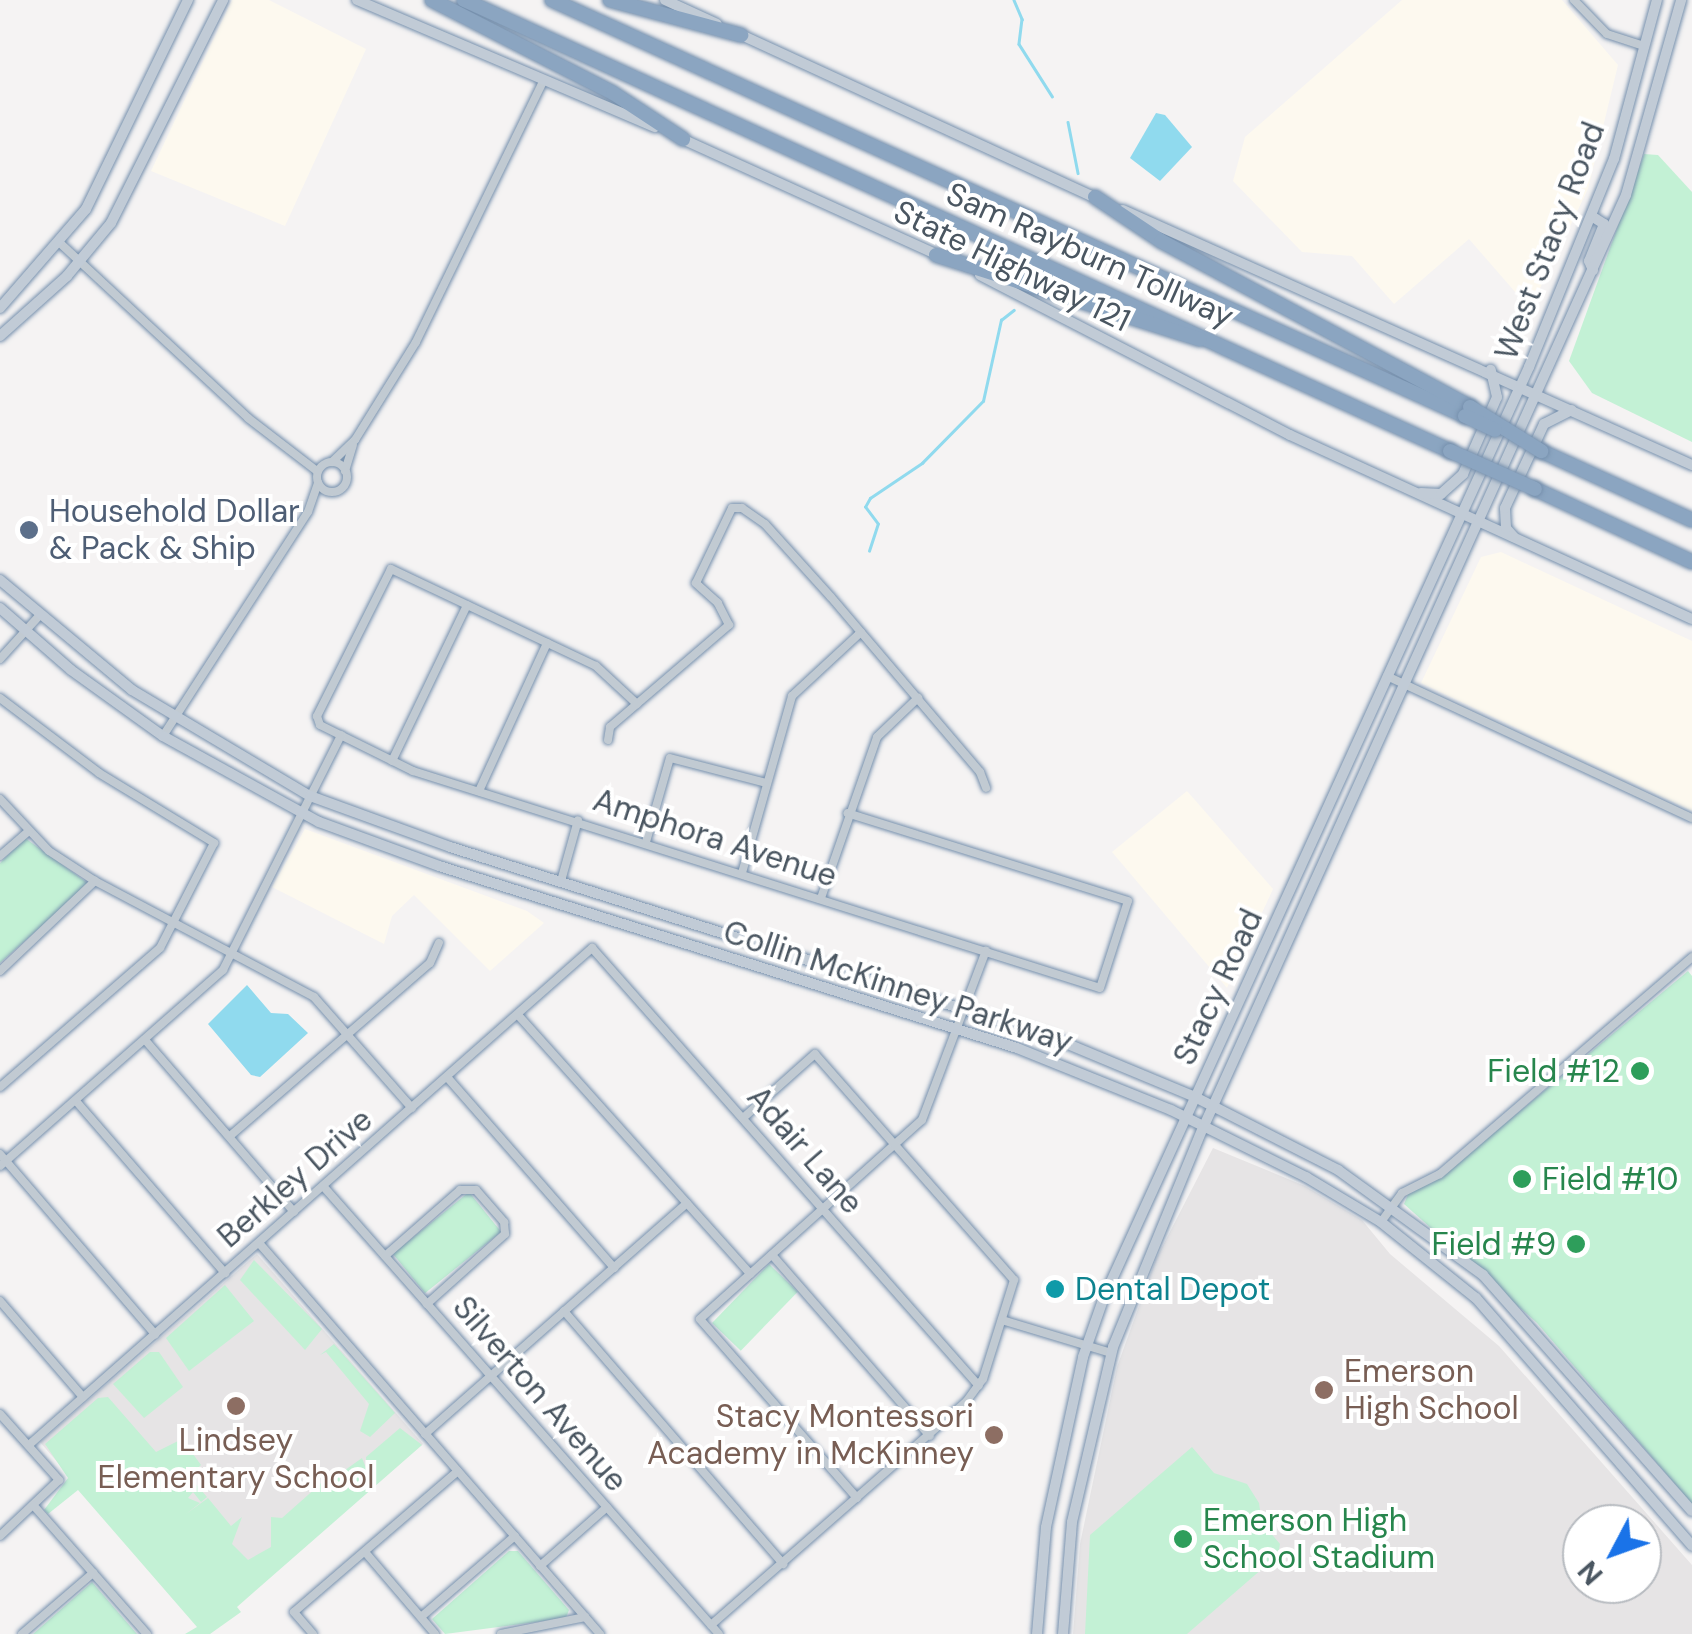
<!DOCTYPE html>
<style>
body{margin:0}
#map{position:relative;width:1692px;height:1634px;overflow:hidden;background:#f5f3f3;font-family:"DM Sans",sans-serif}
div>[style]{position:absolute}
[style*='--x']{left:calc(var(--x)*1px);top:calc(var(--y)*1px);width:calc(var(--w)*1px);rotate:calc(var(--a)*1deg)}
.commercial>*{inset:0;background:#fdf9ef}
.education>*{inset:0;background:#e6e4e5}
.green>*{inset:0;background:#c3f1d5;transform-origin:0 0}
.water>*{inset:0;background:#90daee}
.stream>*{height:2.5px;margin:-1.25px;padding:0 1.25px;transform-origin:1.25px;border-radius:1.25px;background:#90daee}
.roads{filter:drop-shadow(0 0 2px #7690ad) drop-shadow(0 0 2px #7690ad)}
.street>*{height:8px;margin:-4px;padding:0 4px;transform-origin:4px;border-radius:4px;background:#c1cad2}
.street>.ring{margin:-4px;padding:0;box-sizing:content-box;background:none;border:8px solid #c1cad2;border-radius:50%}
.secondary>*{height:10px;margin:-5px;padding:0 5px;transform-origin:5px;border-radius:5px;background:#c1cbd6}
.highway>*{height:14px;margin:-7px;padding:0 7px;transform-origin:7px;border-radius:7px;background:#8ba5c1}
.bridges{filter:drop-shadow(0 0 2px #7690ad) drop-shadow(0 0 2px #7690ad)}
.highway-bridge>*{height:14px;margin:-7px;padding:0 7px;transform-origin:7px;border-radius:7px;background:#8ba5c1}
.dots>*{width:28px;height:28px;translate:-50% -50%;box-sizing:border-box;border:5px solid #fff;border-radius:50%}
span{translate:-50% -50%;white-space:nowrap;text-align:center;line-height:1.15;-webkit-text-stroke:8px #fff;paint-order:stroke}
.street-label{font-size:32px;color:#4a5661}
.service-label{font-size:32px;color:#4e5e75}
.left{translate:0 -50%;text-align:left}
.leisure-label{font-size:32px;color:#27864d}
.right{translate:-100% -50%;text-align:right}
.culture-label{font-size:32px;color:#0d838f}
.education-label{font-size:32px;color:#785e54}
.north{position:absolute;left:1562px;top:1504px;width:100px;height:100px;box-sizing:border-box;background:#fff;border:2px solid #b7bbc0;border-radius:50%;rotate:229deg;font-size:28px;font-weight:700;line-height:40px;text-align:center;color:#4a5661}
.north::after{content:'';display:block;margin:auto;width:35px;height:45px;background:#1a73e8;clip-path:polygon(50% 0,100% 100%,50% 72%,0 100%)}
</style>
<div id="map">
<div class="commercial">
<i style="clip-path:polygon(232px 0,269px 0,366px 49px,285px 226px,151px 171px)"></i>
<i style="clip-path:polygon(1402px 0,1562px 0,1618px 65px,1588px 189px,1530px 309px,1469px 239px,1394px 304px,1352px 256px,1302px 252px,1233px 181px,1245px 137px)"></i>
<i style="clip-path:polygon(1501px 552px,1692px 641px,1692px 811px,1421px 683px,1481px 557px)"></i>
<i style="clip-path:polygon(1187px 791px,1273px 889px,1227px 988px,1112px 852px)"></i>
<i style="clip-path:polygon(305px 829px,527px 911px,544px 923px,490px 971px,414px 895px,392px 916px,384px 944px,272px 887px)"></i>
</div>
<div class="education">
<i style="clip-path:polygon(evenodd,1213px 1148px,1305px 1186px,1362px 1220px,1390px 1254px,1499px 1346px,1692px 1565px,1692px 1634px,1073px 1634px,1080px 1544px,1117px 1367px,1156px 1259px,1213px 1148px,1582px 1524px,1642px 1524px,1642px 1584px,1582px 1584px,1582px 1524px)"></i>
<i style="clip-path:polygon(257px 1254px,423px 1444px,212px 1627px,199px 1626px,40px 1442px)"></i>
</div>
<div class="green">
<i style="clip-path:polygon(1644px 154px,1658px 155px,1692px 192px,1692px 442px,1592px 393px,1569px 361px)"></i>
<i style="clip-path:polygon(25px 838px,89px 884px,0 963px,0 863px)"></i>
<i style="clip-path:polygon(1688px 971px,1692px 976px,1692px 1504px,1537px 1323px,1404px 1204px,1409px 1192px,1441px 1177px)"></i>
<i style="left:469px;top:1192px;width:51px;height:98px;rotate:51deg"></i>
<i style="clip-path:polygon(254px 1260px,322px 1329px,305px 1350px,240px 1280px)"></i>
<i style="left:769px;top:1264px;width:40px;height:82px;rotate:44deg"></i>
<i style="clip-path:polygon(225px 1285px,254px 1321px,189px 1371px,166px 1338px)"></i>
<i style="clip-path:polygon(334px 1344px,395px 1413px,370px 1437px,360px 1431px,369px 1404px,326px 1352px,320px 1355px)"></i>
<i style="clip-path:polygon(150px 1352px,159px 1352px,183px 1387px,144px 1418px,113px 1384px)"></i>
<i style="clip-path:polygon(108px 1397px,156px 1452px,182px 1439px,201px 1465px,189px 1476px,207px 1497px,201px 1502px,193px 1492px,188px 1498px,200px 1503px,186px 1514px,208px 1498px,231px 1526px,242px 1517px,232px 1544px,248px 1560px,271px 1547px,271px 1517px,282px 1518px,317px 1487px,315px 1481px,330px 1488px,331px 1480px,362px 1458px,366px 1468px,366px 1457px,400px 1428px,422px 1445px,237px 1607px,241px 1612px,210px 1634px,185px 1634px,197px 1627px,78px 1490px,48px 1514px,44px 1510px,68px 1478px,45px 1444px,98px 1398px)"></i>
<i style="clip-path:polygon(1192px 1447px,1214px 1473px,1247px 1484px,1259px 1503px,1262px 1523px,1280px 1544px,1278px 1555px,1187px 1634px,1085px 1634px,1090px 1535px)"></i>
<i style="clip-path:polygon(509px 1551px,518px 1551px,569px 1610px,566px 1618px,445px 1634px,432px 1619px)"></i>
<i style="clip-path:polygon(92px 1582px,137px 1634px,33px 1634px)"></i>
</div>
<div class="water">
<i style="clip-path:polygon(1156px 113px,1165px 115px,1192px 147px,1160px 181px,1130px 158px)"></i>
<i style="clip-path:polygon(247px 985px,271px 1013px,288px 1014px,308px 1033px,260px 1077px,251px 1075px,208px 1024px)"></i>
</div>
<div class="stream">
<i style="--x:1014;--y:0;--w:21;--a:67"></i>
<i style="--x:1022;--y:19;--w:25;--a:97"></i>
<i style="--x:1019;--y:44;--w:62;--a:57.6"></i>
<i style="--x:1068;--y:122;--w:52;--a:78.9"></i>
<i style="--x:869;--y:551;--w:28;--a:-72"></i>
<i style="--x:878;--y:524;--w:21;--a:-127"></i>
<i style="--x:865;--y:507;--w:10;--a:-61"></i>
<i style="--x:870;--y:498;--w:63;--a:-33.9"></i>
<i style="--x:922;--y:463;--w:87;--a:-45.5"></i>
<i style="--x:983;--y:401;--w:83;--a:-77.5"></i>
<i style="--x:1001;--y:320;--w:16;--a:-38"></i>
</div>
<div class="roads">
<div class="street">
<i style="--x:1574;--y:0;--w:47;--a:45.9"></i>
<i style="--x:1607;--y:34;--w:40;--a:18"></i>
<i style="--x:61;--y:244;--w:255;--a:42.9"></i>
<i style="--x:248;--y:418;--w:88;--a:37.6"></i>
<i style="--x:332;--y:462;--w:32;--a:-44"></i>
<i style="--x:355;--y:440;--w:115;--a:-58.1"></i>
<i style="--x:416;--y:342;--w:292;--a:-64"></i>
<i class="ring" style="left:317px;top:462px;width:22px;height:22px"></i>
<i style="--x:345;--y:471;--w:27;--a:-73"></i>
<i style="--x:0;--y:659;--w:58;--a:-47.8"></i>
<i style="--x:1387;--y:676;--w:336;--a:25"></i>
<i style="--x:0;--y:698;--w:124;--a:37.1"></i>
<i style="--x:99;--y:773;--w:135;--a:31.3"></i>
<i style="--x:214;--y:843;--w:118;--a:117.2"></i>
<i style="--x:160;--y:948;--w:212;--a:139"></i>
<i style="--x:637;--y:704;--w:56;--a:-137.2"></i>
<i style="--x:596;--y:666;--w:227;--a:-154.7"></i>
<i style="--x:391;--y:569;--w:165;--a:116.7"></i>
<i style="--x:317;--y:716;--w:9;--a:72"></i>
<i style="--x:320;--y:725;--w:104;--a:26.3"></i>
<i style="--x:413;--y:771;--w:720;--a:17.53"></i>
<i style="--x:1100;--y:988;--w:91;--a:-72.2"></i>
<i style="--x:1128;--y:901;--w:294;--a:-162.6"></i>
<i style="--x:163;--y:736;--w:267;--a:-57.1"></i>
<i style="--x:308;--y:512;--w:31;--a:-71"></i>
<i style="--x:608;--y:740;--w:13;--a:-81"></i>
<i style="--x:610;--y:727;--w:157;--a:-40.6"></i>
<i style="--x:729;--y:625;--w:25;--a:-117"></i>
<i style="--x:718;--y:603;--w:30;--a:-138"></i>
<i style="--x:696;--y:583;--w:83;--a:-64.4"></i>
<i style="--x:732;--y:508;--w:10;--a:0"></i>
<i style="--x:742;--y:508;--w:28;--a:35"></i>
<i style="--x:765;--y:524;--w:98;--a:47.9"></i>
<i style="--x:831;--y:597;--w:230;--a:49.6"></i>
<i style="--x:980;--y:772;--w:17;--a:69"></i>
<i style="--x:392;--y:761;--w:173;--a:-64.3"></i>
<i style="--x:479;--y:791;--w:163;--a:-65.3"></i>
<i style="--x:0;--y:799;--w:71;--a:46.7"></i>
<i style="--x:49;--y:851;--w:55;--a:33.1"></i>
<i style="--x:95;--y:881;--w:248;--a:27.9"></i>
<i style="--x:314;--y:997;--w:148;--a:48.6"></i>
<i style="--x:646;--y:842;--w:87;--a:-74.1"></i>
<i style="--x:670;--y:758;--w:99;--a:14.6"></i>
<i style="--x:0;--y:856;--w:37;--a:-41"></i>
<i style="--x:742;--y:873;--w:184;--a:-74.2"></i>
<i style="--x:792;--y:696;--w:94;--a:-42.8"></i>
<i style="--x:561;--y:881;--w:63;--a:-74.4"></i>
<i style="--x:821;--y:898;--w:170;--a:-70.8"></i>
<i style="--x:877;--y:737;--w:57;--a:-43.6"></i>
<i style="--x:0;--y:971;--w:131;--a:-43.5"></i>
<i style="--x:518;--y:1015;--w:348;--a:48.1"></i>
<i style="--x:146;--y:1041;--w:226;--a:49.1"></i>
<i style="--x:447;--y:1077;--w:254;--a:48.8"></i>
<i style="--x:76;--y:1101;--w:228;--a:49.1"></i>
<i style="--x:230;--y:1136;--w:264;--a:-40.9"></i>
<i style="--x:430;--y:963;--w:22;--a:-66"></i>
<i style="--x:0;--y:1154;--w:238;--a:49.3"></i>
<i style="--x:0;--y:1166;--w:297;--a:-41.3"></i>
<i style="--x:223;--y:970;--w:263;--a:-63.3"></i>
<i style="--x:323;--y:1186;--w:598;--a:48.53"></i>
<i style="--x:1381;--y:1222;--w:36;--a:-54"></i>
<i style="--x:1402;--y:1193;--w:42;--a:-26.6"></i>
<i style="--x:1440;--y:1174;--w:333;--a:-40.7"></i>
<i style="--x:259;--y:1243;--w:519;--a:48.91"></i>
<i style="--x:772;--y:1255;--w:240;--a:48.9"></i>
<i style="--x:385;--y:1256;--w:100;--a:-41.3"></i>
<i style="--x:460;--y:1190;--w:16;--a:0"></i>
<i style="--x:476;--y:1190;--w:43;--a:48.8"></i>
<i style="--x:504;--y:1222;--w:12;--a:85"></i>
<i style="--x:505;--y:1234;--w:105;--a:138.1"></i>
<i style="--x:0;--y:1301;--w:127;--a:49.2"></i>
<i style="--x:564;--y:1311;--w:335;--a:49.1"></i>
<i style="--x:1002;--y:1320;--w:114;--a:16.8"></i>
<i style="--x:0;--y:1414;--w:89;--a:48.2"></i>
<i style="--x:59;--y:1480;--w:81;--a:136.5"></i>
<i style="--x:425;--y:1434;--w:349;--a:-41.4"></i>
<i style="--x:30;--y:1444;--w:750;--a:-41.43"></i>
<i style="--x:592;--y:948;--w:584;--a:48.54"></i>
<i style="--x:857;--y:1498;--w:238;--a:-131.3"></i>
<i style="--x:700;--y:1319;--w:298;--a:-41.9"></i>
<i style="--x:922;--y:1120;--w:181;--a:-69.3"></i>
<i style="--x:34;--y:1506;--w:171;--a:48.6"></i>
<i style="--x:365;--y:1552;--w:108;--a:49.5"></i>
<i style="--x:540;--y:1566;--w:89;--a:-41.4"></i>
<i style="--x:421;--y:1617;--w:124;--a:-40.8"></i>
<i style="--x:711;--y:1625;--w:339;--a:-41.2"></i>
<i style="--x:966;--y:1402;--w:29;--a:-54"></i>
<i style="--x:983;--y:1379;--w:104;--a:-72.6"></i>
<i style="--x:1014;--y:1280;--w:301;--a:-131.4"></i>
<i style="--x:815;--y:1054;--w:96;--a:138.4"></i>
<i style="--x:22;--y:1634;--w:94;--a:-40.7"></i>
<i style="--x:313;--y:1634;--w:29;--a:-131"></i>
<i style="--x:294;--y:1612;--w:216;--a:-40.7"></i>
<i style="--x:501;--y:1634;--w:86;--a:-11.4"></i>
</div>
<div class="secondary">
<i style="--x:357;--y:0;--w:324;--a:23.1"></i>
<i style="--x:665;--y:0;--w:57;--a:24.8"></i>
<i style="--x:737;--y:33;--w:397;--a:24.7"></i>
<i style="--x:680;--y:138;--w:288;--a:24.4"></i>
<i style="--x:1123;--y:210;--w:624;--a:24.14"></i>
<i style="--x:1593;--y:217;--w:13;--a:32"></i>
<i style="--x:1604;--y:224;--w:40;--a:112"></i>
<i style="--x:1589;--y:261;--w:10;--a:66"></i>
<i style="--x:980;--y:275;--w:349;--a:27.3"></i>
<i style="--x:1290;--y:435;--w:442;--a:24.6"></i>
<i style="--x:0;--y:308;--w:131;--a:-49"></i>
<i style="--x:86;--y:209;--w:233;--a:-64"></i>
<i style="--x:0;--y:336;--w:90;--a:-41.8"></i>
<i style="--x:67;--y:276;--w:69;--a:-50.3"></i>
<i style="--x:111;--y:223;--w:250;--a:-63.3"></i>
<i style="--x:1421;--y:493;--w:20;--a:3"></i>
<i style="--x:1441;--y:494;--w:30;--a:-42"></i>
<i style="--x:1463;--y:474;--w:84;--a:-66.2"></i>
<i style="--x:1497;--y:397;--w:28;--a:-103"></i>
<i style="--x:1514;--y:537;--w:12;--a:-132"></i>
<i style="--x:1506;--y:528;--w:20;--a:-93"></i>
<i style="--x:1505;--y:508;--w:93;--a:-65.1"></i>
<i style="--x:1544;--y:424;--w:31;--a:-27"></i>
<i style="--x:0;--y:580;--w:172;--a:39.8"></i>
<i style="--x:132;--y:690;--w:207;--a:30.8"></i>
<i style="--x:310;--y:796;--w:149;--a:20"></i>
<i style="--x:450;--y:847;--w:630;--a:17.54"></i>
<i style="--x:1051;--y:1037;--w:156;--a:22.6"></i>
<i style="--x:1195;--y:1097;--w:161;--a:27"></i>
<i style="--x:1338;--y:1170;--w:179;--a:35.9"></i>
<i style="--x:1483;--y:1275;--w:315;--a:48.5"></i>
<i style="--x:0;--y:608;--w:94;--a:41.1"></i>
<i style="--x:71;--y:670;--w:113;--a:35.7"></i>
<i style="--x:163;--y:736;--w:178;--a:28.9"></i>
<i style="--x:319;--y:822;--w:128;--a:20.1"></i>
<i style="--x:439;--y:866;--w:606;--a:17.48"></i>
<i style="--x:1017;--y:1048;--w:166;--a:21.9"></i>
<i style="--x:1171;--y:1110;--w:151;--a:26.4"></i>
<i style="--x:1306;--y:1177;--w:87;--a:31"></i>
<i style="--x:1381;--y:1222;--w:122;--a:38.7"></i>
<i style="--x:1476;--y:1298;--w:329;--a:48.9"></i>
<i style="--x:1037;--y:1634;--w:107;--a:-85.2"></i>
<i style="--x:1046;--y:1527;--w:174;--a:-77.7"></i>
<i style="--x:1083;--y:1357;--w:64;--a:-70.7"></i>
<i style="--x:1104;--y:1297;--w:1023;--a:-65.44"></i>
<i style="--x:1529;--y:367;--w:225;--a:-67.8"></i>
<i style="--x:1614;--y:159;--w:165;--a:-74.9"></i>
<i style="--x:1063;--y:1634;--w:112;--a:-85.4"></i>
<i style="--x:1072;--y:1522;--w:180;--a:-76.8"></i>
<i style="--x:1113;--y:1347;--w:237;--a:-67.7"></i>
<i style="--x:1203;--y:1128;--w:1024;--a:-65.61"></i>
<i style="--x:1626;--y:195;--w:203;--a:-74.2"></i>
</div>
<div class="highway">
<i style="--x:432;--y:0;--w:203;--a:27.2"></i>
<i style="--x:613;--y:93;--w:84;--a:33.3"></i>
<i style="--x:464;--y:0;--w:1084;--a:24.58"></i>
<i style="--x:552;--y:0;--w:1003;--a:24.5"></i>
<i style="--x:610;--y:0;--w:136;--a:15"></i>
<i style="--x:1095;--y:197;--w:79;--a:33.7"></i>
<i style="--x:1161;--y:241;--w:351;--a:28.2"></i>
<i style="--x:936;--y:255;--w:277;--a:17.7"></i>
<i style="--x:1541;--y:451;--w:166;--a:24.6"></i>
<i style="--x:1535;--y:489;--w:173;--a:24.9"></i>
</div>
</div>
<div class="bridges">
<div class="highway-bridge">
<i style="--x:1470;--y:407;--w:84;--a:31.8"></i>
<i style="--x:1465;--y:416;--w:33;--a:25"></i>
<i style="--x:1450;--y:451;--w:93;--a:24.1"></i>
</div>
</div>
<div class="dots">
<i style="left:29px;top:530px;background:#5c6f8a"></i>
<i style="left:1640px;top:1071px;background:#2e9e5b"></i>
<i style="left:1522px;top:1179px;background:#2e9e5b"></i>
<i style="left:1576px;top:1244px;background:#2e9e5b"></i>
<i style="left:1055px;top:1289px;background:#0f9aa8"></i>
<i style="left:1324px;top:1390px;background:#8d6e63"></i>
<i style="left:236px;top:1406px;background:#8d6e63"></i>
<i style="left:994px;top:1435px;background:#8d6e63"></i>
<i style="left:1183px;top:1539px;background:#2e9e5b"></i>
</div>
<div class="street-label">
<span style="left:1550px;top:241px;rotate:-69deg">West Stacy Road</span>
<span style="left:1090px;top:255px;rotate:24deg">Sam Rayburn Tollway</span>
<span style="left:1012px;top:266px;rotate:26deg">State Highway 121</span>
<span style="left:715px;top:838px;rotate:18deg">Amphora Avenue</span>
<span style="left:898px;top:987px;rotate:18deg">Collin McKinney Parkway</span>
<span style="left:1218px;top:987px;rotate:-65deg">Stacy Road</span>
<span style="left:805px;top:1150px;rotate:49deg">Adair Lane</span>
<span style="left:295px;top:1178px;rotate:-41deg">Berkley Drive</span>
<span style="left:540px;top:1394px;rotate:49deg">Silverton Avenue</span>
</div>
<div class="service-label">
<span class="left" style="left:49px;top:530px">Household Dollar<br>&amp; Pack &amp; Ship</span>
</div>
<div class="leisure-label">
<span class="right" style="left:1620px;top:1071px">Field #12</span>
<span class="left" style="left:1542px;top:1179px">Field #10</span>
<span class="right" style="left:1556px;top:1244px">Field #9</span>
<span class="left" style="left:1203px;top:1539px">Emerson High<br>School Stadium</span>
</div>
<div class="culture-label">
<span class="left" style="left:1075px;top:1289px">Dental Depot</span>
</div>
<div class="education-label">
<span class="left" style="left:1344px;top:1390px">Emerson<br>High School</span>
<span class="right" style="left:974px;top:1435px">Stacy Montessori<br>Academy in McKinney</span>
<span style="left:236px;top:1459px">Lindsey<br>Elementary School</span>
</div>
<div class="north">N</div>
</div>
